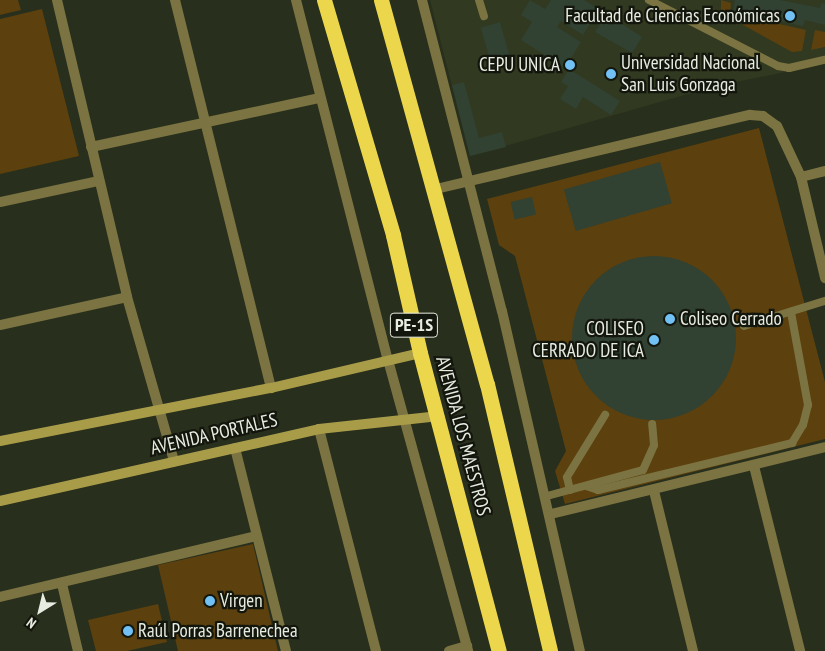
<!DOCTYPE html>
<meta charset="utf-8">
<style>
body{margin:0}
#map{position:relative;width:825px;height:651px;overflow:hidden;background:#282f1c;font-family:"PT Sans Narrow",sans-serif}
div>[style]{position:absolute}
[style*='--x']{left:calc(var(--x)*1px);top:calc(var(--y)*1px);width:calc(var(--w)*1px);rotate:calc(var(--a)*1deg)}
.built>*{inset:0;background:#313920}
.green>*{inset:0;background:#5c400e}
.building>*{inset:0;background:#314132;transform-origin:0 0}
.round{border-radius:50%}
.lane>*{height:8px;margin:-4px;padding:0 4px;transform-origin:4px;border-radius:4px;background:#7b7442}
.street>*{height:10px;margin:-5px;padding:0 5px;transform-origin:5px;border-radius:5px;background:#7b7442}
.secondary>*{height:10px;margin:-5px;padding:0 5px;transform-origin:5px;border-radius:5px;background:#a99c49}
.highway>*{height:15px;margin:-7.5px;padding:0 7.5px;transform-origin:7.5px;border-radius:7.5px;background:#ecd74c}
.dots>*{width:14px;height:14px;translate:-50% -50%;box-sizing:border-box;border:2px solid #13160d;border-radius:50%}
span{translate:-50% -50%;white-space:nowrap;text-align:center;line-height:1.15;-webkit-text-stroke:4.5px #13160d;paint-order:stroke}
.shield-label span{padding:1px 4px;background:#13160d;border:1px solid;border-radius:4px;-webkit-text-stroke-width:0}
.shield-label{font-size:18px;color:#e8ede1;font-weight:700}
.poi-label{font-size:19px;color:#e8ede1}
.right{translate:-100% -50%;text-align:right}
.left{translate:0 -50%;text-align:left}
.street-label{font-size:19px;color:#e8ede1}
.north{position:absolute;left:15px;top:586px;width:50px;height:50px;-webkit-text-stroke:4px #13160d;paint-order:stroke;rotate:216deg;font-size:14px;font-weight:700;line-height:20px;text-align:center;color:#e8ede1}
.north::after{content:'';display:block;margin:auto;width:18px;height:22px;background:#e8ede1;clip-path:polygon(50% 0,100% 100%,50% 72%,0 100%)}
</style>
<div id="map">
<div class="built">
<i style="clip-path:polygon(430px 0,825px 0,825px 64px,716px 86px,470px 156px)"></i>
</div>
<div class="green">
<i style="clip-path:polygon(0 0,18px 0,21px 10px,0 15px)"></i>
<i style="clip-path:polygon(721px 0,731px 3px,730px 13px,806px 30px,802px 51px,792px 52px,721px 13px)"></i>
<i style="clip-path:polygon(42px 9px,79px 156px,0 174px,0 19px)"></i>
<i style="clip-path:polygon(815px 30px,825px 32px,825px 47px,811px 50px)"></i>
<i style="clip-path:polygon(759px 128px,825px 382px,825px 439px,565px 504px,555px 471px,566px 451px,515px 256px,499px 245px,487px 199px)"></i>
<i style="clip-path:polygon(253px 544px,278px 651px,178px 651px,158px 565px)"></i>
<i style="clip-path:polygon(158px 604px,167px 642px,127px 651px,96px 651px,88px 620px)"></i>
</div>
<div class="building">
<i style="clip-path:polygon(530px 0,545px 9px,551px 0,584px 0,599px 9px,583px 35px,561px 21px,557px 27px,581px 42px,565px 68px,521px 40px,532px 22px,521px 15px)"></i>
<i style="clip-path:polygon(735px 0,780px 0,820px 8px,821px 3px,825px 4px,825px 25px,805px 20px,803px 26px,733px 11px)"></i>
<i style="clip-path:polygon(607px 14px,642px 37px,632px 53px,595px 32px)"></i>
<i style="left:500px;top:22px;width:35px;height:20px;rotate:74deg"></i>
<i style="clip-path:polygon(569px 69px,620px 101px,611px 115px,583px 97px,576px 109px,560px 99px,568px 86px,561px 82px)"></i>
<i style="clip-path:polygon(464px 82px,479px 138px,502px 132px,506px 147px,470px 156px,452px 85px)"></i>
<i style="left:660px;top:162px;width:43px;height:100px;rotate:74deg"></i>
<i style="left:532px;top:197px;width:18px;height:22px;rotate:77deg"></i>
<i class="round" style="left:572px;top:256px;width:164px;height:164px"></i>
</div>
<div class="lane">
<i style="--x:479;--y:0;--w:17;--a:73"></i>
<i style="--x:649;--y:0;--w:145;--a:27.1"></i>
<i style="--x:778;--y:66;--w:11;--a:10"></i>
<i style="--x:789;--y:68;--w:37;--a:-13"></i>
<i style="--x:744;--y:326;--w:85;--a:-17.2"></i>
<i style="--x:586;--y:486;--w:13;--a:18"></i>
<i style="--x:598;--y:490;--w:200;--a:-13.6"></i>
<i style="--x:792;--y:443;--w:21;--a:-59"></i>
<i style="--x:803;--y:425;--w:21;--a:-76"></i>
<i style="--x:808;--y:405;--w:95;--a:-100.4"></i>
<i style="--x:570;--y:490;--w:13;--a:-103"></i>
<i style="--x:567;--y:477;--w:73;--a:-58.5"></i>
<i style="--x:547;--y:496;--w:99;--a:-15.2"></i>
<i style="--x:643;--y:470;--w:27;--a:-66"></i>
<i style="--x:654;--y:445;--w:21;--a:-95"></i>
</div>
<div class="street">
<i style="--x:57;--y:0;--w:305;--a:76.7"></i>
<i style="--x:127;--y:297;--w:171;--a:74"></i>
<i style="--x:175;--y:0;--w:400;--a:76.1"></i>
<i style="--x:296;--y:0;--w:372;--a:75.7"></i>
<i style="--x:388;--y:360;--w:302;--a:74.6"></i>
<i style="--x:422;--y:0;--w:321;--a:75.6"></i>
<i style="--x:502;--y:311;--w:349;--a:77.1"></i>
<i style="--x:91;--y:147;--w:234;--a:-12.1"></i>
<i style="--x:801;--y:177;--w:25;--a:-14"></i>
<i style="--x:436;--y:189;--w:323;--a:-13.3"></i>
<i style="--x:750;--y:115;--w:13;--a:4"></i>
<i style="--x:763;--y:116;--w:17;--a:36"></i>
<i style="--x:777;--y:126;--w:56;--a:64.8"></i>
<i style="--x:801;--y:177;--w:104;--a:76.6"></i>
<i style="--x:0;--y:202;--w:100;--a:-12.1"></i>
<i style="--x:0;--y:325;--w:130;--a:-12.4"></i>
<i style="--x:319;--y:429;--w:229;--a:75.6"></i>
<i style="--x:235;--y:448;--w:209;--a:75.9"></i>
<i style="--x:754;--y:466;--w:191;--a:76"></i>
<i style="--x:654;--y:491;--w:165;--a:76.3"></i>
<i style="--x:551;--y:514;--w:282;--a:-13.7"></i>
<i style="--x:62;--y:584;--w:69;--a:76.6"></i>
<i style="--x:0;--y:597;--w:264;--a:-13.4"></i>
<i style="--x:449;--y:651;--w:19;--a:-16"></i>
</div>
<div class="secondary">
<i style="--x:0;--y:441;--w:276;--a:-11.1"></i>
<i style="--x:271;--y:388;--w:153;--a:-13.2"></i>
<i style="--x:0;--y:501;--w:327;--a:-12.7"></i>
<i style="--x:319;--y:429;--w:121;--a:-6.2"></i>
</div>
<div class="highway">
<i style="--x:324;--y:0;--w:245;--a:73.6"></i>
<i style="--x:393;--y:235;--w:121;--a:77.1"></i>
<i style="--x:420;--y:353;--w:308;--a:75.2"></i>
<i style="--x:381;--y:0;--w:398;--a:74.6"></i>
<i style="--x:487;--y:384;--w:274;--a:76.7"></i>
</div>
<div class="dots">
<i style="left:790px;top:16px;background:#71c1f5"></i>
<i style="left:570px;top:65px;background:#71c1f5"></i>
<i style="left:611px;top:74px;background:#71c1f5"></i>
<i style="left:670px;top:319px;background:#71c1f5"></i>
<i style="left:654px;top:340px;background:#71c1f5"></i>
<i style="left:210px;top:601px;background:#71c1f5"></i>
<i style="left:128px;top:631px;background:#71c1f5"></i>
</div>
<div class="shield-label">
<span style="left:414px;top:325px">PE-1S</span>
</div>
<div class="poi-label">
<span class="right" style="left:780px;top:16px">Facultad de Ciencias Económicas</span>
<span class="left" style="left:621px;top:74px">Universidad Nacional<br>San Luis Gonzaga</span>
<span class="right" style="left:560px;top:65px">CEPU UNICA</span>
<span class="left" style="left:680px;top:319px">Coliseo Cerrado</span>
<span class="right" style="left:644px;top:340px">COLISEO<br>CERRADO DE ICA</span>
<span class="left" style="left:220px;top:601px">Virgen</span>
<span class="left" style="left:138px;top:631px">Raúl Porras Barrenechea</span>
</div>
<div class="street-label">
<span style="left:214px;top:434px;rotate:-13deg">AVENIDA PORTALES</span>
<span style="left:463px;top:436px;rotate:75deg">AVENIDA LOS MAESTROS</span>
</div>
<div class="north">N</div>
</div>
